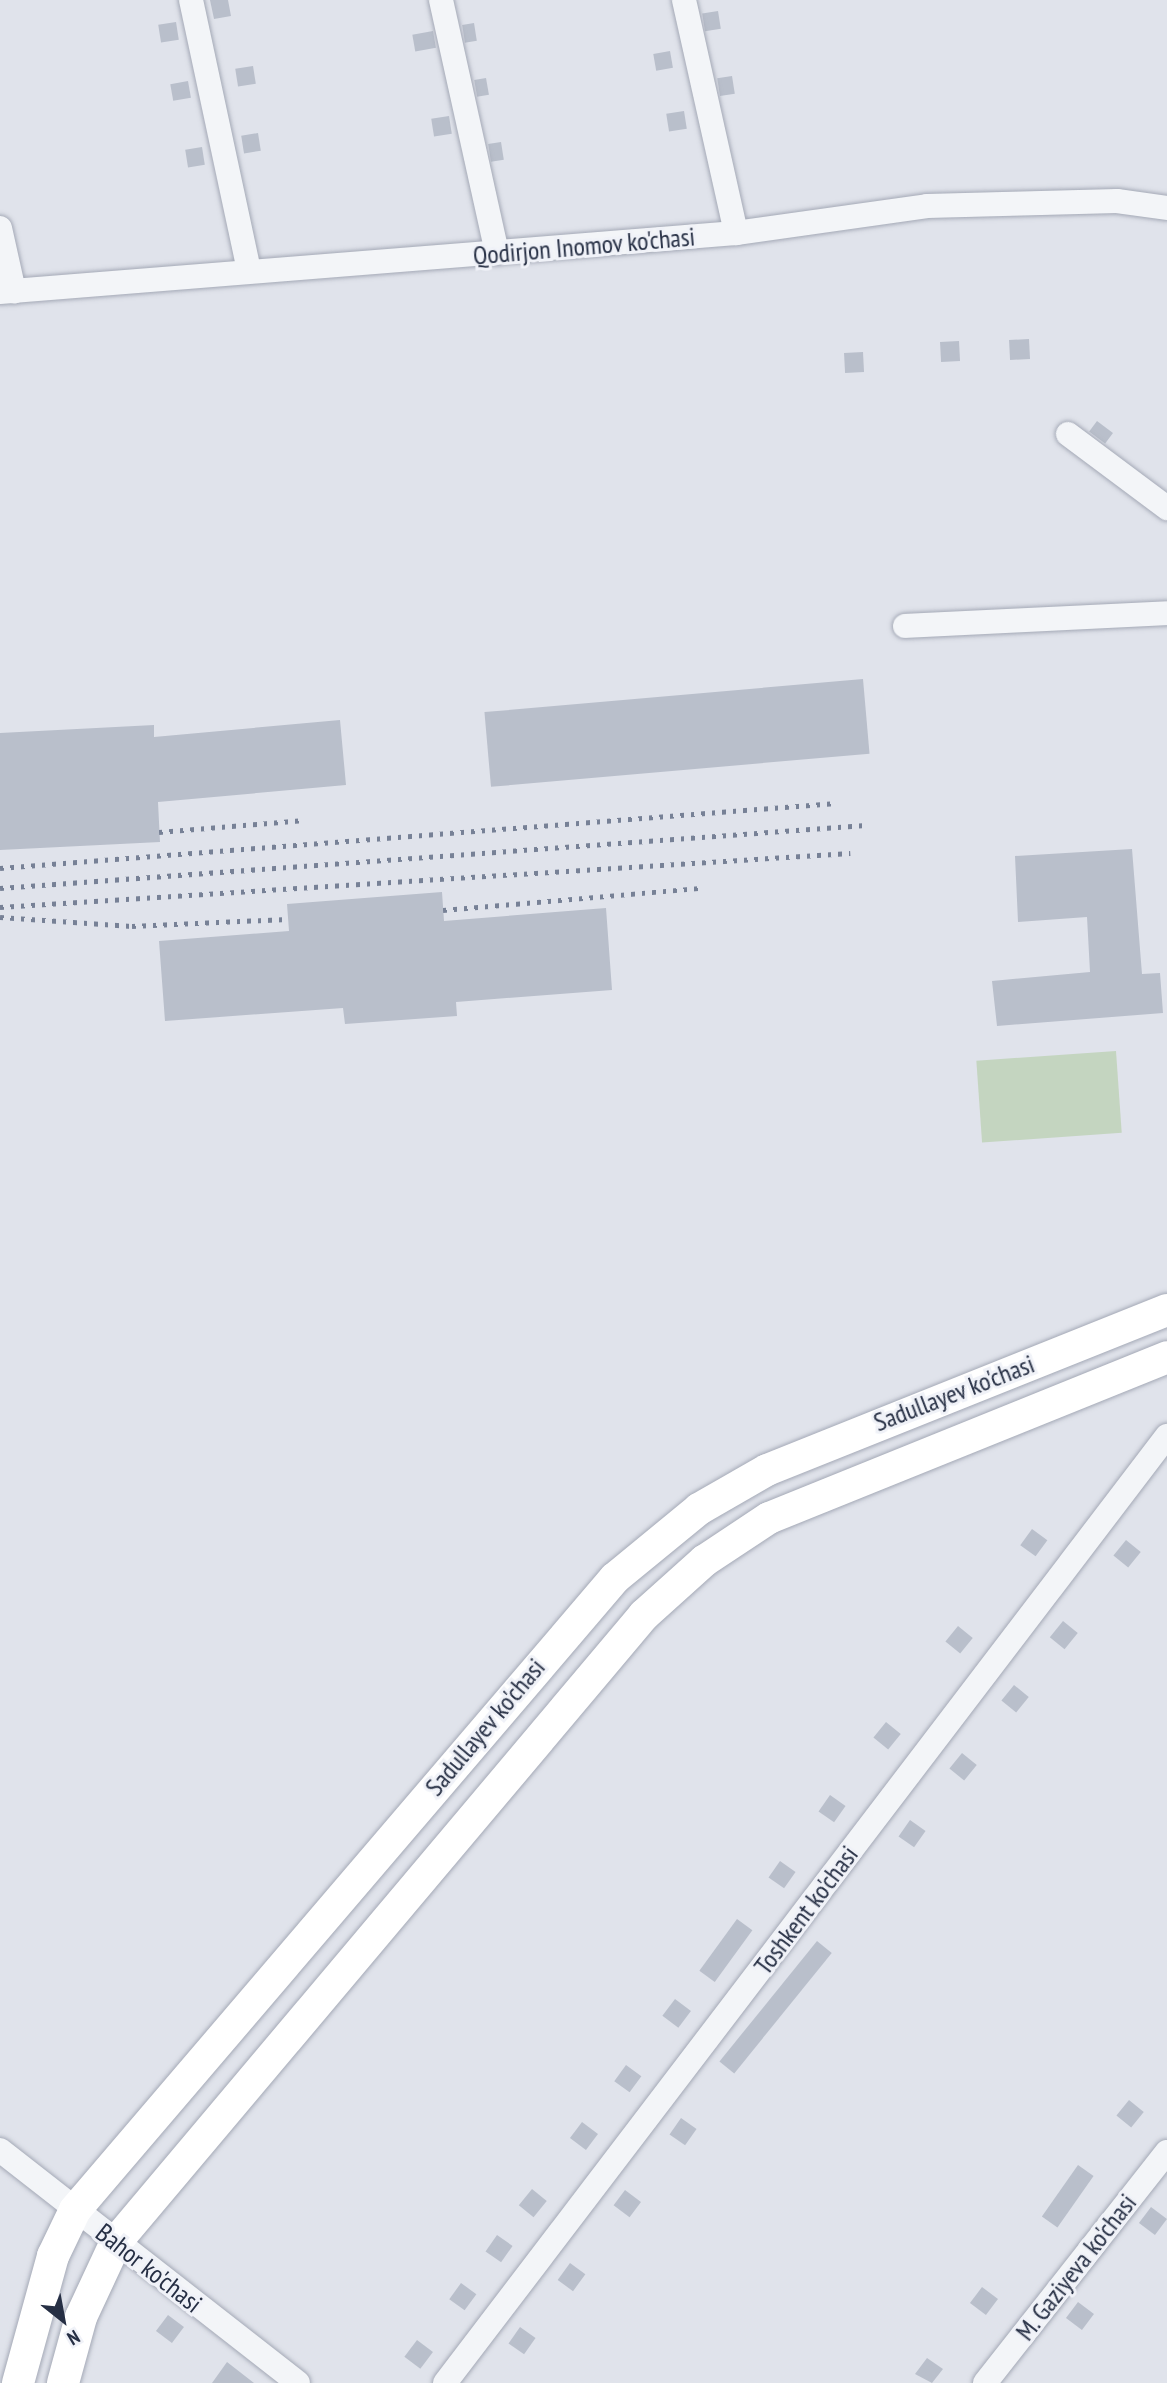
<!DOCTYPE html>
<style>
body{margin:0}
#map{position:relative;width:1167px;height:2383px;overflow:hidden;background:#e0e3eb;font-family:"PT Sans Narrow",sans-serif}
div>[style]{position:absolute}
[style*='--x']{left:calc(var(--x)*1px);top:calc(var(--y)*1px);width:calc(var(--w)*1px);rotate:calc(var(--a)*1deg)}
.green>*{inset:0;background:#c4d5c0;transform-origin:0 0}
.building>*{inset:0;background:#b9bfcb;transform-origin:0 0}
.roads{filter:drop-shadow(0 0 2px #a4a9b6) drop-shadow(0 0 2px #a4a9b6)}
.minor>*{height:24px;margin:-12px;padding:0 12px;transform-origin:12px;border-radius:12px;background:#f3f5f8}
.major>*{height:32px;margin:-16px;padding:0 16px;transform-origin:16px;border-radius:16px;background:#fff}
.rail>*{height:5px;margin-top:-2.5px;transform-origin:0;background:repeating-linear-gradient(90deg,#778196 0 3.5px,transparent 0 10.5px)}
span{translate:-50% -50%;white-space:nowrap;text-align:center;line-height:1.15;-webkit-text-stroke:6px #f0f2f8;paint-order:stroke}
.street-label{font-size:26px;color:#262f44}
.north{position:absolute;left:28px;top:2285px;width:70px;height:70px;-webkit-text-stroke:5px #f0f2f8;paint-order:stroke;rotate:149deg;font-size:19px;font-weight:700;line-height:28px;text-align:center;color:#262f44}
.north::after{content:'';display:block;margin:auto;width:24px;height:32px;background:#262f44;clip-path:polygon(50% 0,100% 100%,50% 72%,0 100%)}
</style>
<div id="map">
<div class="green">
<i style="left:1116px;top:1051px;width:82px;height:140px;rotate:86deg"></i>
</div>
<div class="building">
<i style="clip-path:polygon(210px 0,228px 0,231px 16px,214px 19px)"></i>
<i style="left:718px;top:11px;width:18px;height:16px;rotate:81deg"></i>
<i style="left:176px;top:22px;width:18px;height:18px;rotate:81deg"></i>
<i style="left:474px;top:23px;width:18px;height:12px;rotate:81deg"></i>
<i style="left:433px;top:31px;width:17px;height:21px;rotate:80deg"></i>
<i style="left:670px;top:51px;width:17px;height:17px;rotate:80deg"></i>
<i style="left:253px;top:66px;width:18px;height:18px;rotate:81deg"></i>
<i style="left:732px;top:76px;width:18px;height:15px;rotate:81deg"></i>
<i style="left:486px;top:78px;width:17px;height:12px;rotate:80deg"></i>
<i style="left:188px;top:81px;width:17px;height:18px;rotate:80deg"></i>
<i style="left:684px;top:111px;width:18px;height:18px;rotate:81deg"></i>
<i style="left:449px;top:116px;width:18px;height:18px;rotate:81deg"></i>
<i style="left:258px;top:133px;width:18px;height:17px;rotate:81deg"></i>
<i style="left:501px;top:142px;width:18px;height:13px;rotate:81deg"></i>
<i style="left:202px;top:147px;width:18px;height:17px;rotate:81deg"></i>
<i style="left:1029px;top:339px;width:20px;height:20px;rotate:87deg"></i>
<i style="left:959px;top:341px;width:20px;height:19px;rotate:87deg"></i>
<i style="left:863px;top:352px;width:20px;height:19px;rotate:87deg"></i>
<i style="left:1097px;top:421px;width:20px;height:13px;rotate:37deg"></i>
<i style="left:863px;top:679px;width:75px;height:380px;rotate:85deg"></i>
<i style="clip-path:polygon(340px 720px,346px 785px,158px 802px,160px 842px,0 850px,0 733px,154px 725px,154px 737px)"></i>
<i style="clip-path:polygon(1132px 849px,1142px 974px,1160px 973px,1163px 1013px,997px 1026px,992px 981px,1090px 972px,1087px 917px,1018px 922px,1015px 856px)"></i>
<i style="clip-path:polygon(442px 892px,444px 921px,606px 908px,612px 990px,456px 1002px,457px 1016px,345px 1024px,343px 1008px,165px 1021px,159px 941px,289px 931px,287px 904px)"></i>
<i style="left:1032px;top:1529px;width:19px;height:20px;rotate:36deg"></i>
<i style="left:1126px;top:1540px;width:19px;height:20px;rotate:39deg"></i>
<i style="left:1063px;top:1621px;width:19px;height:21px;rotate:39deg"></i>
<i style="left:958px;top:1626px;width:19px;height:20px;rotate:39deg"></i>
<i style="left:1014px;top:1685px;width:19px;height:20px;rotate:39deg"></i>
<i style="left:886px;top:1722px;width:19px;height:20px;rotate:39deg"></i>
<i style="left:962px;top:1753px;width:19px;height:20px;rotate:39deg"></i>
<i style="left:830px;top:1795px;width:19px;height:20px;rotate:35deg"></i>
<i style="left:910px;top:1820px;width:19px;height:20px;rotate:35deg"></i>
<i style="left:780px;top:1861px;width:19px;height:20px;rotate:35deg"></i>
<i style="left:737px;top:1919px;width:19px;height:64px;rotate:36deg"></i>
<i style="left:817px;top:1941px;width:19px;height:155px;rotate:39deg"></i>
<i style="left:675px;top:1999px;width:20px;height:21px;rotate:37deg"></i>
<i style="left:626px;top:2065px;width:19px;height:20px;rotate:36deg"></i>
<i style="left:1129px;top:2100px;width:19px;height:20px;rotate:39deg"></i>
<i style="left:681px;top:2118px;width:19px;height:20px;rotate:35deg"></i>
<i style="left:582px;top:2122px;width:20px;height:20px;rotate:37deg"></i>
<i style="left:1078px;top:2165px;width:19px;height:63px;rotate:35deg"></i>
<i style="left:532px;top:2189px;width:19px;height:21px;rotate:39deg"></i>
<i style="left:625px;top:2190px;width:20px;height:19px;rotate:37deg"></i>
<i style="left:1151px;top:2207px;width:20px;height:20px;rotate:37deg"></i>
<i style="left:497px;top:2235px;width:19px;height:20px;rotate:35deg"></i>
<i style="left:570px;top:2263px;width:19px;height:21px;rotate:36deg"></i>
<i style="left:461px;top:2283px;width:19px;height:20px;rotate:36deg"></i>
<i style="left:982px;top:2287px;width:20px;height:20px;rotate:37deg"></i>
<i style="left:1078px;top:2302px;width:20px;height:20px;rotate:37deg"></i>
<i style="left:168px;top:2315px;width:20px;height:20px;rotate:37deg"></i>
<i style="left:520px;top:2327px;width:19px;height:20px;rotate:35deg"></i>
<i style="left:417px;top:2340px;width:20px;height:21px;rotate:37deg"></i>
<i style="clip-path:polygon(927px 2358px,943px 2369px,932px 2383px,915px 2374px)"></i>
<i style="clip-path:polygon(227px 2362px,254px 2383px,212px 2383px)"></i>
</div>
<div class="roads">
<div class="minor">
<i style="--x:191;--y:0;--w:277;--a:77.9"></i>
<i style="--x:441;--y:0;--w:259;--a:77.5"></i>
<i style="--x:684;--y:0;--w:239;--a:77.4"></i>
<i style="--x:0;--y:228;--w:65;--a:77.5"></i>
<i style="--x:0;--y:292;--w:738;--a:-4.58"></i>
<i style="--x:736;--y:233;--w:193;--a:-8"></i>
<i style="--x:927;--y:206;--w:190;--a:-1.5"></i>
<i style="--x:1117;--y:201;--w:50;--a:8"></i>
<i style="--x:1068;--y:434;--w:124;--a:36.8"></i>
<i style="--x:905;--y:626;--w:262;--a:-2.8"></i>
<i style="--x:0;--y:2150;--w:378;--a:38"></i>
<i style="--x:445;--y:2383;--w:1191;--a:-52.68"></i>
<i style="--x:985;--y:2383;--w:294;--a:-51.8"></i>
</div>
<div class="major">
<i style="--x:18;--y:2383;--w:132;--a:-74.6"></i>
<i style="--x:53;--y:2256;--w:51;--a:-64.4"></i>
<i style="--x:75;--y:2210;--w:831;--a:-49.49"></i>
<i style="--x:615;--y:1578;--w:109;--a:-39.4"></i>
<i style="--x:699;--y:1509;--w:78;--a:-29.8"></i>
<i style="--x:767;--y:1470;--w:431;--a:-21.8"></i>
<i style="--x:63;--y:2383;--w:68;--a:-74.7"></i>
<i style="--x:81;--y:2317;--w:83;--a:-65"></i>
<i style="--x:116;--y:2242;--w:820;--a:-49.9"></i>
<i style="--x:644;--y:1615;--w:81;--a:-42"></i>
<i style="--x:704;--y:1561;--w:78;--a:-33.5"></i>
<i style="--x:769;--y:1518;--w:429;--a:-22"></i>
</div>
</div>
<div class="rail">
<i style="--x:159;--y:832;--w:146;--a:-4.7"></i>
<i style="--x:0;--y:868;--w:839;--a:-4.45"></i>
<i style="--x:0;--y:888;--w:868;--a:-4.16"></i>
<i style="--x:0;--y:907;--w:852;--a:-3.64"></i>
<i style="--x:443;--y:910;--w:259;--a:-4.9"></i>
<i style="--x:0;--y:917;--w:132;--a:3.9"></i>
<i style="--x:132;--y:926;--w:156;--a:-2.6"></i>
</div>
<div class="street-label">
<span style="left:584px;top:246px;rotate:-5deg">Qodirjon Inomov ko'chasi</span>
<span style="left:954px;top:1393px;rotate:-21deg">Sadullayev ko'chasi</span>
<span style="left:485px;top:1727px;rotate:-50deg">Sadullayev ko'chasi</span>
<span style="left:806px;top:1910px;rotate:-53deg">Toshkent ko'chasi</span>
<span style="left:1076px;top:2267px;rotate:-52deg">M. Gaziyeva ko'chasi</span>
<span style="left:149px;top:2268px;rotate:38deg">Bahor ko'chasi</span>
</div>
<div class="north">N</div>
</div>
